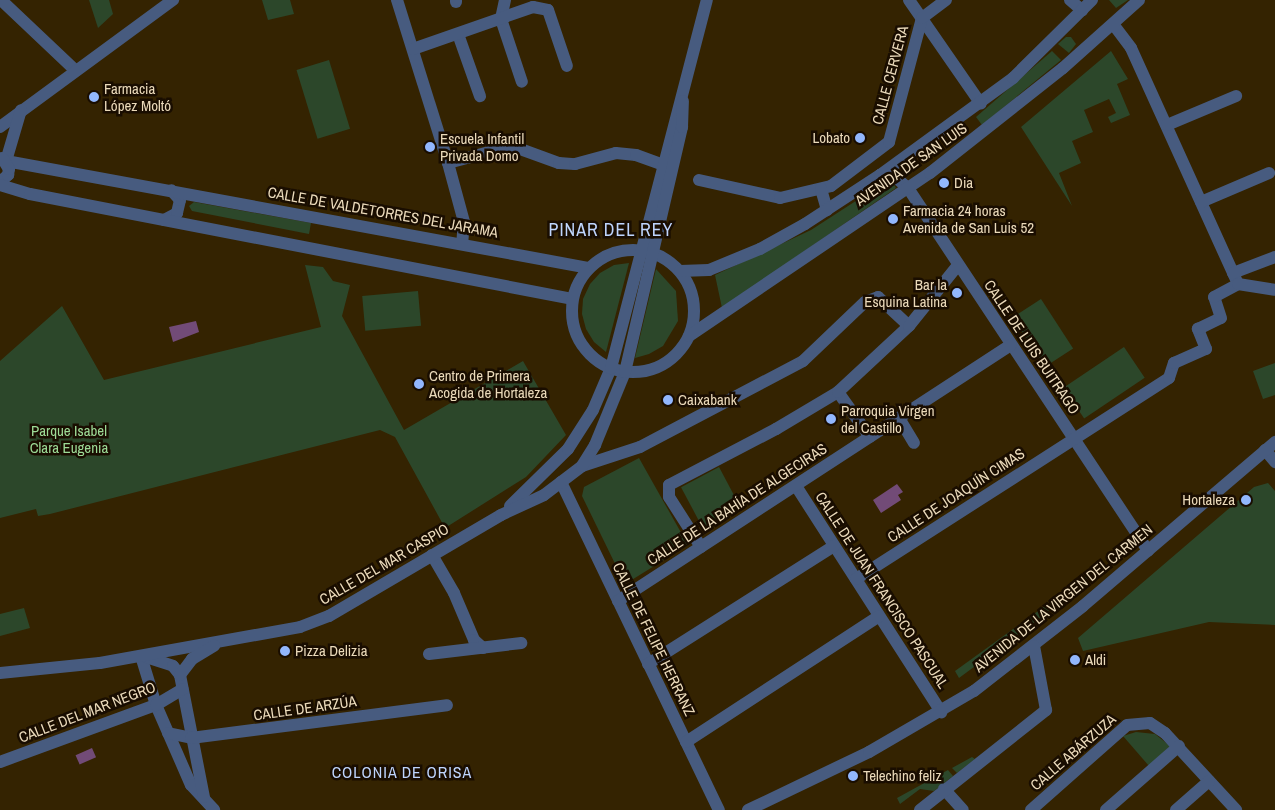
<!DOCTYPE html>
<meta charset="utf-8">
<style>
body{margin:0}
#map{position:relative;width:1275px;height:810px;overflow:hidden;background:#342301;font-family:"Archivo Narrow",sans-serif}
div>[style]{position:absolute}
[style*='--x']{left:calc(var(--x)*1px);top:calc(var(--y)*1px);width:calc(var(--w)*1px);rotate:calc(var(--a)*1deg)}
.green>*{inset:0;background:#2c472a;transform-origin:0 0}
.water>*{inset:0;background:#724b77;transform-origin:0 0}
.minor>*{height:12px;margin:-6px;padding:0 6px;transform-origin:6px;border-radius:6px;background:#475b7f}
.tertiary>*{height:12px;margin:-6px;padding:0 6px;transform-origin:6px;border-radius:6px;background:#475b7f}
.tertiary>.ring{margin:-6px;padding:0;box-sizing:content-box;background:none;border:12px solid #475b7f;border-radius:50%}
.dots>*{width:14px;height:14px;translate:-50% -50%;box-sizing:border-box;border:2px solid #190d00;border-radius:50%}
span{translate:-50% -50%;white-space:nowrap;text-align:center;line-height:1.15;-webkit-text-stroke:5px #190d00;paint-order:stroke}
.street-label{font-size:15px;color:#ebdaba}
.poi-label{font-size:15px;color:#ebdaba}
.left{translate:0 -50%;text-align:left}
.right{translate:-100% -50%;text-align:right}
.park-label{font-size:15px;color:#9ddb96}
.neighbourhood-label{font-size:16px;color:#bfd5fd;letter-spacing:1px}
.quarter-label{font-size:18px;color:#bfd5fd;letter-spacing:1px}
</style>
<div id="map">
<div class="green">
<i style="clip-path:polygon(89px 0,109px 0,113px 14px,98px 28px)"></i>
<i style="clip-path:polygon(262px 0,290px 0,294px 14px,268px 20px)"></i>
<i style="clip-path:polygon(1109px 0,1128px 0,1116px 8px)"></i>
<i style="clip-path:polygon(1066px 37px,1071px 37px,1076px 44px,1069px 53px,1058px 44px)"></i>
<i style="clip-path:polygon(1052px 51px,1061px 60px,982px 125px,976px 117px)"></i>
<i style="clip-path:polygon(1111px 51px,1128px 79px,1117px 84px,1130px 115px,1111px 123px,1108px 117px,1116px 113px,1109px 99px,1084px 110px,1093px 132px,1072px 141px,1081px 163px,1059px 173px,1072px 206px,1021px 127px)"></i>
<i style="left:329px;top:60px;width:72px;height:34px;rotate:73deg"></i>
<i style="clip-path:polygon(893px 183px,896px 188px,722px 308px,715px 275px,811px 230px,882px 184px)"></i>
<i style="clip-path:polygon(194px 202px,311px 223px,309px 234px,192px 211px,189px 206px)"></i>
<i style="clip-path:polygon(629px 263px,606px 352px,594px 342px,586px 329px,582px 314px,583px 299px,590px 284px,600px 273px,614px 265px)"></i>
<i style="clip-path:polygon(305px 265px,323px 267px,333px 281px,350px 285px,342px 316px,404px 430px,523px 361px,566px 435px,526px 477px,445px 528px,395px 437px,380px 430px,50px 514px,38px 516px,36px 509px,0 518px,0 361px,62px 306px,104px 380px,321px 327px)"></i>
<i style="clip-path:polygon(656px 269px,676px 291px,678px 321px,663px 346px,649px 354px,635px 358px)"></i>
<i style="left:418px;top:291px;width:35px;height:56px;rotate:85deg"></i>
<i style="left:1041px;top:299px;width:59px;height:34px;rotate:57deg"></i>
<i style="left:1124px;top:347px;width:37px;height:73px;rotate:56deg"></i>
<i style="clip-path:polygon(1275px 363px,1275px 395px,1263px 399px,1253px 371px)"></i>
<i style="clip-path:polygon(639px 458px,688px 545px,630px 581px,622px 578px,582px 496px,584px 487px)"></i>
<i style="left:719px;top:467px;width:47px;height:43px;rotate:62deg"></i>
<i style="clip-path:polygon(1268px 483px,1275px 491px,1275px 625px,1209px 622px,1083px 651px,1078px 638px,1254px 487px)"></i>
<i style="clip-path:polygon(1092px 572px,1093px 575px,1031px 625px,959px 678px,955px 671px)"></i>
<i style="clip-path:polygon(24px 608px,30px 628px,0 636px,0 614px)"></i>
<i style="clip-path:polygon(1136px 732px,1155px 734px,1170px 746px,1149px 766px,1123px 736px)"></i>
<i style="clip-path:polygon(972px 757px,975px 759px,957px 773px,952px 768px)"></i>
<i style="clip-path:polygon(948px 770px,953px 776px,934px 791px,920px 789px,900px 804px,897px 798px)"></i>
</div>
<div class="water">
<i style="clip-path:polygon(196px 321px,199px 332px,173px 342px,169px 327px)"></i>
<i style="clip-path:polygon(897px 484px,903px 492px,898px 495px,901px 500px,881px 513px,873px 500px)"></i>
<i style="left:92px;top:748px;width:10px;height:18px;rotate:66deg"></i>
</div>
<div class="minor">
<i style="--x:1;--y:0;--w:102;--a:43.4"></i>
<i style="--x:397;--y:0;--w:171;--a:72.6"></i>
<i style="--x:448;--y:163;--w:61;--a:74.8"></i>
<i style="--x:464;--y:222;--w:22;--a:95"></i>
<i style="--x:505;--y:0;--w:19;--a:102"></i>
<i style="--x:501;--y:19;--w:66;--a:71.6"></i>
<i style="--x:909;--y:0;--w:126;--a:55.3"></i>
<i style="--x:1070;--y:0;--w:16;--a:40"></i>
<i style="--x:456;--y:2;--w:2;--a:-90"></i>
<i style="--x:1113;--y:24;--w:30;--a:53"></i>
<i style="--x:1131;--y:48;--w:259;--a:65.6"></i>
<i style="--x:458;--y:34;--w:66;--a:70.5"></i>
<i style="--x:413;--y:49;--w:127;--a:-19.3"></i>
<i style="--x:533;--y:7;--w:15;--a:11"></i>
<i style="--x:548;--y:10;--w:59;--a:71.3"></i>
<i style="--x:1167;--y:125;--w:75;--a:-22.8"></i>
<i style="--x:0;--y:127;--w:215;--a:-36.3"></i>
<i style="--x:6;--y:161;--w:53;--a:-73.6"></i>
<i style="--x:448;--y:163;--w:66;--a:-14.9"></i>
<i style="--x:512;--y:146;--w:50;--a:19.9"></i>
<i style="--x:559;--y:163;--w:16;--a:4"></i>
<i style="--x:575;--y:164;--w:42;--a:-15"></i>
<i style="--x:616;--y:153;--w:20;--a:6"></i>
<i style="--x:636;--y:155;--w:29;--a:20"></i>
<i style="--x:880;--y:175;--w:14;--a:4"></i>
<i style="--x:894;--y:176;--w:18;--a:41"></i>
<i style="--x:908;--y:188;--w:435;--a:56.5"></i>
<i style="--x:699;--y:180;--w:83;--a:12.5"></i>
<i style="--x:780;--y:198;--w:52;--a:-13.2"></i>
<i style="--x:831;--y:186;--w:73;--a:-37.2"></i>
<i style="--x:889;--y:142;--w:128;--a:-75.1"></i>
<i style="--x:922;--y:18;--w:30;--a:-37"></i>
<i style="--x:821;--y:189;--w:22;--a:74"></i>
<i style="--x:1201;--y:202;--w:74;--a:-23.1"></i>
<i style="--x:164;--y:220;--w:15;--a:-28"></i>
<i style="--x:177;--y:213;--w:13;--a:-77"></i>
<i style="--x:180;--y:200;--w:13;--a:-132"></i>
<i style="--x:1233;--y:273;--w:45;--a:-20.9"></i>
<i style="--x:838;--y:392;--w:55;--a:54.6"></i>
<i style="--x:899;--y:418;--w:29;--a:59"></i>
<i style="--x:1265;--y:450;--w:16;--a:50"></i>
<i style="--x:582;--y:466;--w:61;--a:-18.1"></i>
<i style="--x:640;--y:447;--w:184;--a:-27.8"></i>
<i style="--x:803;--y:361;--w:86;--a:-43.6"></i>
<i style="--x:865;--y:302;--w:14;--a:-21"></i>
<i style="--x:878;--y:297;--w:42;--a:43.1"></i>
<i style="--x:561;--y:482;--w:364;--a:64.3"></i>
<i style="--x:796;--y:486;--w:269;--a:57.3"></i>
<i style="--x:510;--y:506;--w:81;--a:-44.5"></i>
<i style="--x:568;--y:449;--w:46;--a:-57.3"></i>
<i style="--x:593;--y:410;--w:46;--a:-66.8"></i>
<i style="--x:701;--y:547;--w:59;--a:-122.6"></i>
<i style="--x:669;--y:497;--w:12;--a:-90"></i>
<i style="--x:669;--y:485;--w:121;--a:-27.6"></i>
<i style="--x:776;--y:429;--w:72;--a:-30.8"></i>
<i style="--x:838;--y:392;--w:97;--a:-42.9"></i>
<i style="--x:909;--y:326;--w:78;--a:-51.2"></i>
<i style="--x:432;--y:555;--w:44;--a:59.9"></i>
<i style="--x:454;--y:593;--w:51;--a:66.9"></i>
<i style="--x:474;--y:640;--w:12;--a:42"></i>
<i style="--x:856;--y:579;--w:372;--a:-32.7"></i>
<i style="--x:1169;--y:378;--w:16;--a:-72"></i>
<i style="--x:1174;--y:363;--w:35;--a:-24"></i>
<i style="--x:1206;--y:349;--w:22;--a:-112"></i>
<i style="--x:1198;--y:329;--w:25;--a:-26"></i>
<i style="--x:1221;--y:318;--w:22;--a:-108"></i>
<i style="--x:1214;--y:297;--w:27;--a:-28"></i>
<i style="--x:1238;--y:284;--w:37;--a:9"></i>
<i style="--x:618;--y:601;--w:469;--a:-33.1"></i>
<i style="--x:429;--y:654;--w:93;--a:-6.8"></i>
<i style="--x:141;--y:656;--w:51;--a:73"></i>
<i style="--x:156;--y:705;--w:87;--a:66.4"></i>
<i style="--x:191;--y:785;--w:34;--a:47"></i>
<i style="--x:146;--y:657;--w:28;--a:18"></i>
<i style="--x:173;--y:666;--w:11;--a:52"></i>
<i style="--x:180;--y:675;--w:124;--a:78.9"></i>
<i style="--x:648;--y:664;--w:220;--a:-32.4"></i>
<i style="--x:0;--y:673;--w:100;--a:-5.7"></i>
<i style="--x:100;--y:663;--w:203;--a:-10.2"></i>
<i style="--x:300;--y:627;--w:31;--a:-21"></i>
<i style="--x:329;--y:616;--w:199;--a:-30.4"></i>
<i style="--x:501;--y:515;--w:47;--a:-24.9"></i>
<i style="--x:544;--y:495;--w:48;--a:-37.3"></i>
<i style="--x:582;--y:466;--w:25;--a:-58"></i>
<i style="--x:595;--y:445;--w:79;--a:-67.7"></i>
<i style="--x:180;--y:675;--w:20;--a:-53"></i>
<i style="--x:192;--y:659;--w:26;--a:-31"></i>
<i style="--x:168;--y:733;--w:24;--a:12"></i>
<i style="--x:191;--y:738;--w:258;--a:-7.3"></i>
<i style="--x:686;--y:742;--w:230;--a:-33.1"></i>
<i style="--x:0;--y:762;--w:166;--a:-20.1"></i>
<i style="--x:156;--y:705;--w:31;--a:-31"></i>
<i style="--x:944;--y:789;--w:28;--a:48"></i>
<i style="--x:748;--y:810;--w:134;--a:-25.6"></i>
<i style="--x:869;--y:752;--w:121;--a:-30.2"></i>
<i style="--x:974;--y:691;--w:138;--a:-37.9"></i>
<i style="--x:1083;--y:606;--w:253;--a:-40.5"></i>
<i style="--x:920;--y:810;--w:161;--a:-38.4"></i>
<i style="--x:1046;--y:710;--w:65;--a:-100.6"></i>
<i style="--x:1031;--y:810;--w:128;--a:-41.5"></i>
<i style="--x:1127;--y:725;--w:23;--a:-5"></i>
<i style="--x:1150;--y:723;--w:18;--a:34"></i>
<i style="--x:1165;--y:733;--w:105;--a:47.3"></i>
<i style="--x:1106;--y:810;--w:97;--a:-41.2"></i>
<i style="--x:1176;--y:810;--w:44;--a:-41.3"></i>
</div>
<div class="tertiary">
<i style="--x:6;--y:161;--w:593;--a:10.4"></i>
<i style="--x:0;--y:182;--w:11;--a:-41"></i>
<i style="--x:8;--y:175;--w:6;--a:-81"></i>
<i style="--x:9;--y:169;--w:13;--a:-122"></i>
<i style="--x:0;--y:185;--w:31;--a:17"></i>
<i style="--x:30;--y:194;--w:552;--a:10.96"></i>
<i class="ring" style="left:572px;top:250px;width:110px;height:110px"></i>
<i style="--x:680;--y:271;--w:29;--a:-2"></i>
<i style="--x:709;--y:270;--w:55;--a:-22.4"></i>
<i style="--x:760;--y:249;--w:51;--a:-29.1"></i>
<i style="--x:805;--y:224;--w:90;--a:-33.2"></i>
<i style="--x:880;--y:175;--w:165;--a:-36.1"></i>
<i style="--x:1013;--y:78;--w:111;--a:-44.6"></i>
<i style="--x:689;--y:336;--w:291;--a:-34.1"></i>
<i style="--x:930;--y:173;--w:169;--a:-38.3"></i>
<i style="--x:1063;--y:68;--w:102;--a:-41.8"></i>
<i style="--x:611;--y:368;--w:380;--a:-75.4"></i>
<i style="--x:625;--y:372;--w:252;--a:-76.9"></i>
<i style="--x:682;--y:127;--w:26;--a:-88"></i>
</div>
<div class="dots">
<i style="left:94px;top:97px;background:#92b7fd"></i>
<i style="left:860px;top:138px;background:#92b7fd"></i>
<i style="left:430px;top:147px;background:#92b7fd"></i>
<i style="left:944px;top:183px;background:#92b7fd"></i>
<i style="left:893px;top:219px;background:#92b7fd"></i>
<i style="left:957px;top:293px;background:#92b7fd"></i>
<i style="left:419px;top:384px;background:#92b7fd"></i>
<i style="left:668px;top:400px;background:#92b7fd"></i>
<i style="left:831px;top:419px;background:#92b7fd"></i>
<i style="left:1246px;top:500px;background:#92b7fd"></i>
<i style="left:285px;top:651px;background:#92b7fd"></i>
<i style="left:1075px;top:660px;background:#92b7fd"></i>
<i style="left:853px;top:776px;background:#92b7fd"></i>
</div>
<div class="street-label">
<span style="left:890px;top:75px;rotate:-75deg">CALLE CERVERA</span>
<span style="left:911px;top:164px;rotate:-35deg">AVENIDA DE SAN LUIS</span>
<span style="left:383px;top:212px;rotate:10deg">CALLE DE VALDETORRES DEL JARAMA</span>
<span style="left:1032px;top:347px;rotate:56deg">CALLE DE LUIS BUITRAGO</span>
<span style="left:956px;top:495px;rotate:-33deg">CALLE DE JOAQUÍN CIMAS</span>
<span style="left:737px;top:504px;rotate:-33deg">CALLE DE LA BAHÍA DE ALGECIRAS</span>
<span style="left:384px;top:564px;rotate:-30deg">CALLE DEL MAR CASPIO</span>
<span style="left:882px;top:590px;rotate:57deg">CALLE DE JUAN FRANCISCO PASCUAL</span>
<span style="left:1063px;top:598px;rotate:-39deg">AVENIDA DE LA VIRGEN DEL CARMEN</span>
<span style="left:654px;top:639px;rotate:64deg">CALLE DE FELIPE HERRANZ</span>
<span style="left:305px;top:708px;rotate:-8deg">CALLE DE ARZÚA</span>
<span style="left:87px;top:712px;rotate:-21deg">CALLE DEL MAR NEGRO</span>
<span style="left:1073px;top:752px;rotate:-41deg">CALLE ABÁRZUZA</span>
</div>
<div class="poi-label">
<span class="left" style="left:104px;top:97px">Farmacia<br>López Moltó</span>
<span class="left" style="left:440px;top:147px">Escuela Infantil<br>Privada Domo</span>
<span class="right" style="left:850px;top:138px">Lobato</span>
<span class="left" style="left:954px;top:183px">Dia</span>
<span class="left" style="left:903px;top:219px">Farmacia 24 horas<br>Avenida de San Luis 52</span>
<span class="right" style="left:947px;top:293px">Bar la<br>Esquina Latina</span>
<span class="left" style="left:429px;top:384px">Centro de Primera<br>Acogida de Hortaleza</span>
<span class="left" style="left:678px;top:400px">Caixabank</span>
<span class="left" style="left:841px;top:419px">Parroquia Virgen<br>del Castillo</span>
<span class="right" style="left:1235px;top:500px">Hortaleza</span>
<span class="left" style="left:295px;top:651px">Pizza Delizia</span>
<span class="left" style="left:1085px;top:660px">Aldi</span>
<span class="left" style="left:863px;top:776px">Telechino feliz</span>
</div>
<div class="park-label">
<span style="left:69px;top:439px">Parque Isabel<br>Clara Eugenia</span>
</div>
<div class="neighbourhood-label">
<span style="left:402px;top:772px">COLONIA DE ORISA</span>
</div>
<div class="quarter-label">
<span style="left:611px;top:230px">PINAR DEL REY</span>
</div>
</div>
